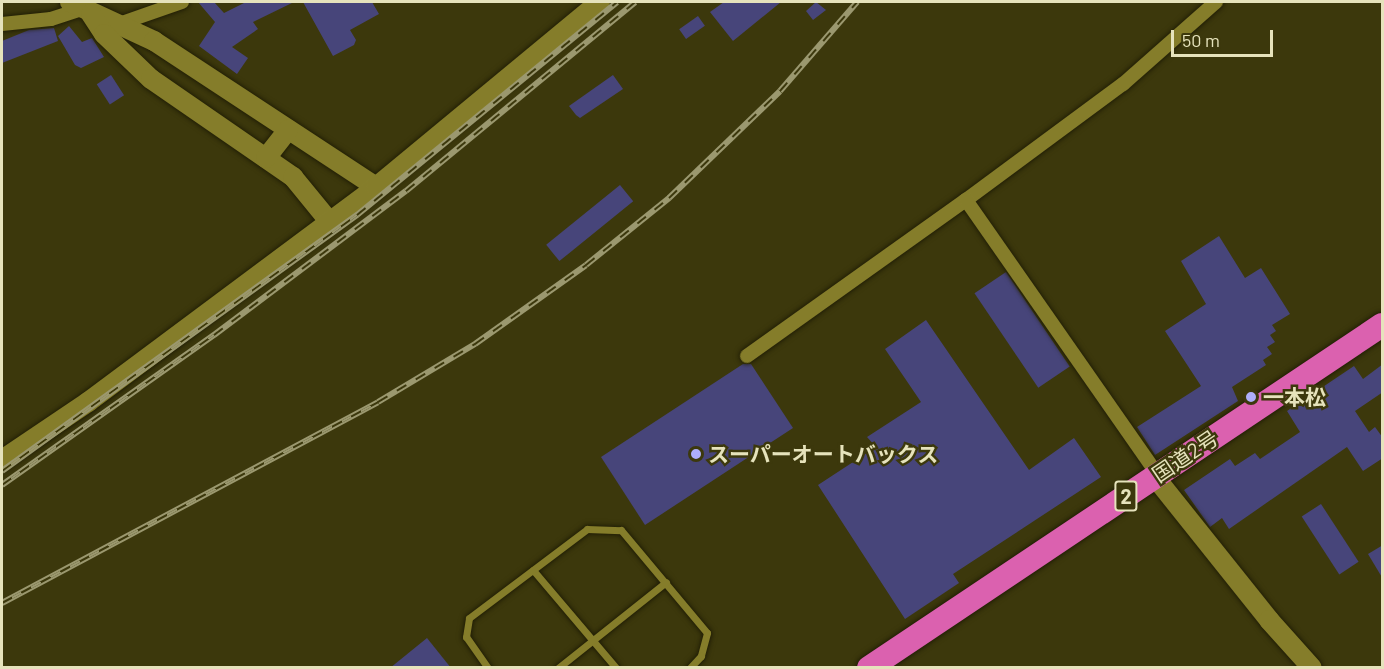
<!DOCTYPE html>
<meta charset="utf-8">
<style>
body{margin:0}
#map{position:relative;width:1384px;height:669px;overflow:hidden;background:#3c380c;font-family:Barlow,"Noto Sans JP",sans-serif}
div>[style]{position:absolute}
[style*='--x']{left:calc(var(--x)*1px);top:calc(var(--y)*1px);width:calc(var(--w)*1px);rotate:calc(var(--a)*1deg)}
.building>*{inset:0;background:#47457a;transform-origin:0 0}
.roads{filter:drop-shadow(0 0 2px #221f06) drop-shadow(0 0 2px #221f06)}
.lane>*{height:7px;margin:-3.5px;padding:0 3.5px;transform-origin:3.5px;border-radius:3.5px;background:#857d2a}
.street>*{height:14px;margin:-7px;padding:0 7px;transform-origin:7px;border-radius:7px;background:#857d2a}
.secondary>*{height:20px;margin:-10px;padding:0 10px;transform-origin:10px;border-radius:10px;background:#857d2a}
.highway>*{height:24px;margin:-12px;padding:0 12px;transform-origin:12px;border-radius:12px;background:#db61af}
.rail>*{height:6px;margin-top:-3px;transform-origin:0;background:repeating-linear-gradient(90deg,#3c380c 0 11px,#9b986f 0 22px);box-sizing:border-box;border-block:2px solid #9b986f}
.dots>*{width:16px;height:16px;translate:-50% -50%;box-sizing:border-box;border:3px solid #3c380c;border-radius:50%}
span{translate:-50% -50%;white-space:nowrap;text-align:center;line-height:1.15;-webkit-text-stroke:5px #3c380c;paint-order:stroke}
.shield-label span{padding:2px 4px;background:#3c380c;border:2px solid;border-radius:4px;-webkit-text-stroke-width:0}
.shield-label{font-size:20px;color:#e6e3bc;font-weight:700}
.poi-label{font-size:21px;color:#e6e3bc;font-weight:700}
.left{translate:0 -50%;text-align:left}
.street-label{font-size:21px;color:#e6e3bc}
.frame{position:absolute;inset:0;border:3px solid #e6e3bc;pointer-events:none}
.scale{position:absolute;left:1171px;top:30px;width:102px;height:27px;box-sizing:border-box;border:3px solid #e6e3bc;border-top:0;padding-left:8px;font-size:18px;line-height:21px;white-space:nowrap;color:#e6e3bc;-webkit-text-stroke:4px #3c380c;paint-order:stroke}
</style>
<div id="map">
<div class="building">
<i style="clip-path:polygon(198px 2px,214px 2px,224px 13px,246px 2px,294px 2px,253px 22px,258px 29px,232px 47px,248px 58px,237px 74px,199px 46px,215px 22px)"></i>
<i style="clip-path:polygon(303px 2px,372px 2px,379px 14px,350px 30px,356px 40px,354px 45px,333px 56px)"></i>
<i style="clip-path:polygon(724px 2px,781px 2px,733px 41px,710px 12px)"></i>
<i style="clip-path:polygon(816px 2px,826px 10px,813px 20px,806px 11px)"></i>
<i style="left:698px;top:16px;width:12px;height:23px;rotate:55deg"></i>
<i style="clip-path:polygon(69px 26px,82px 42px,92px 38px,104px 57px,81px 68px,75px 65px,58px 36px)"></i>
<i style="clip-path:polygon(54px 28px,58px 41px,2px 63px,2px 41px,29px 30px)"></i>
<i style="left:111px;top:75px;width:24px;height:17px;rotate:57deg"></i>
<i style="clip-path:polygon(613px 75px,623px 89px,580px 118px,576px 115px,569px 106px)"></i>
<i style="left:620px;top:185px;width:21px;height:95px;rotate:51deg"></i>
<i style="clip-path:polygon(1219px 236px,1245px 278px,1261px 268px,1290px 314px,1272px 325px,1276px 331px,1270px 335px,1275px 342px,1267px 347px,1272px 354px,1263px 360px,1266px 365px,1232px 387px,1238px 401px,1155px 455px,1137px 427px,1201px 386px,1165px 331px,1206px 304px,1181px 261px)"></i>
<i style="left:1006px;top:272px;width:114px;height:38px;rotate:56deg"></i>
<i style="clip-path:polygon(926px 320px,1029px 470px,1074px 438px,1101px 477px,953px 574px,959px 583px,905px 619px,818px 485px,876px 447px,867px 437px,921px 402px,885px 349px)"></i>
<i style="clip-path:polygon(743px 364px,751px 364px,793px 428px,645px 525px,601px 457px)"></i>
<i style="clip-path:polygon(1383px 364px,1383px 392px,1355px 411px,1369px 432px,1375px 427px,1383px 438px,1383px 458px,1363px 471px,1347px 447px,1229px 529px,1222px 518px,1210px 527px,1184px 490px,1230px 459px,1235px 466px,1255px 453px,1260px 459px,1300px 432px,1287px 411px,1354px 366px,1363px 379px)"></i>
<i style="left:1321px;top:504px;width:69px;height:23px;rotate:57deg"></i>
<i style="clip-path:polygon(1383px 545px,1383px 579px,1368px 554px)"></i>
<i style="clip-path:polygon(427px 638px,451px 668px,390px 668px)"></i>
</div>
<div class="roads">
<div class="lane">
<i style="--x:533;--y:570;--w:128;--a:49.7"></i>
<i style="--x:488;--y:668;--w:38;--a:-125"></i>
<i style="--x:466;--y:637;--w:19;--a:-81"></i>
<i style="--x:469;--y:618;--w:148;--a:-37"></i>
<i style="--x:587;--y:529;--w:34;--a:2"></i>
<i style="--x:621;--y:530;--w:134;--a:50.1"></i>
<i style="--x:707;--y:633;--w:24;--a:105"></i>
<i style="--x:701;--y:656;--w:16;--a:133"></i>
<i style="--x:558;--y:668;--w:138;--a:-38.5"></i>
</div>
<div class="street">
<i style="--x:2;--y:24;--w:49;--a:-5.8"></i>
<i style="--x:51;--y:19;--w:32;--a:-18"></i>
<i style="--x:116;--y:25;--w:70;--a:-19.2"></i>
<i style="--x:966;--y:200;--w:195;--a:-36.5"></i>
<i style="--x:1123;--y:84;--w:124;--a:-41.4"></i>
<i style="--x:747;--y:356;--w:269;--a:-35.5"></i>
<i style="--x:966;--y:200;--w:335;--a:55.1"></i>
</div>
<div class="secondary">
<i style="--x:70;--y:2;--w:93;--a:24.9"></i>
<i style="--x:154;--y:41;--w:266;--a:33.3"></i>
<i style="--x:91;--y:14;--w:24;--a:57"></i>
<i style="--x:104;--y:34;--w:65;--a:43.8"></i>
<i style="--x:151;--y:79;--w:173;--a:34.6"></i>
<i style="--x:293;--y:177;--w:57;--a:50.7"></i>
<i style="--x:266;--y:158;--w:36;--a:-52"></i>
<i style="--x:2;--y:460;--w:104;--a:-34"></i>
<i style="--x:88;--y:402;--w:359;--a:-36.7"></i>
<i style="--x:376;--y:187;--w:291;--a:-39.6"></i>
<i style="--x:1155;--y:477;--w:183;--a:51.4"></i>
<i style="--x:1269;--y:620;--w:64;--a:48.1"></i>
</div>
<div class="highway">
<i style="--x:869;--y:668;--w:617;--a:-33.77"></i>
</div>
</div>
<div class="rail">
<i style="--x:2;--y:471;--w:438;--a:-35.8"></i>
<i style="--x:357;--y:215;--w:336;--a:-39.3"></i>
<i style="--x:2;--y:485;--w:260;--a:-35.3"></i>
<i style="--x:214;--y:335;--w:240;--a:-36.9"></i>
<i style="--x:406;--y:191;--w:297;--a:-39.5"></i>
<i style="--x:2;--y:603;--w:426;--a:-28.1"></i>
<i style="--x:378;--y:402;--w:113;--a:-30.9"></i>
<i style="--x:475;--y:344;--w:136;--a:-35.4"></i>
<i style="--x:586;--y:265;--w:107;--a:-38.9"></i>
<i style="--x:669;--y:198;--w:154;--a:-43.9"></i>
<i style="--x:780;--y:91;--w:118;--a:-49.1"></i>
</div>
<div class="dots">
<i style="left:1251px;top:397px;background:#aeaefa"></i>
<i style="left:696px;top:454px;background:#aeaefa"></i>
</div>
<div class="shield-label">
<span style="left:1126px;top:496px">2</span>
</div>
<div class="poi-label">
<span class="left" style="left:1263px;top:397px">一本松</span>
<span class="left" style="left:708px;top:454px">スーパーオートバックス</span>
</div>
<div class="street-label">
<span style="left:1185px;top:456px;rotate:-34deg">国道2号</span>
</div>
<div class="frame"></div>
<div class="scale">50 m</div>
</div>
